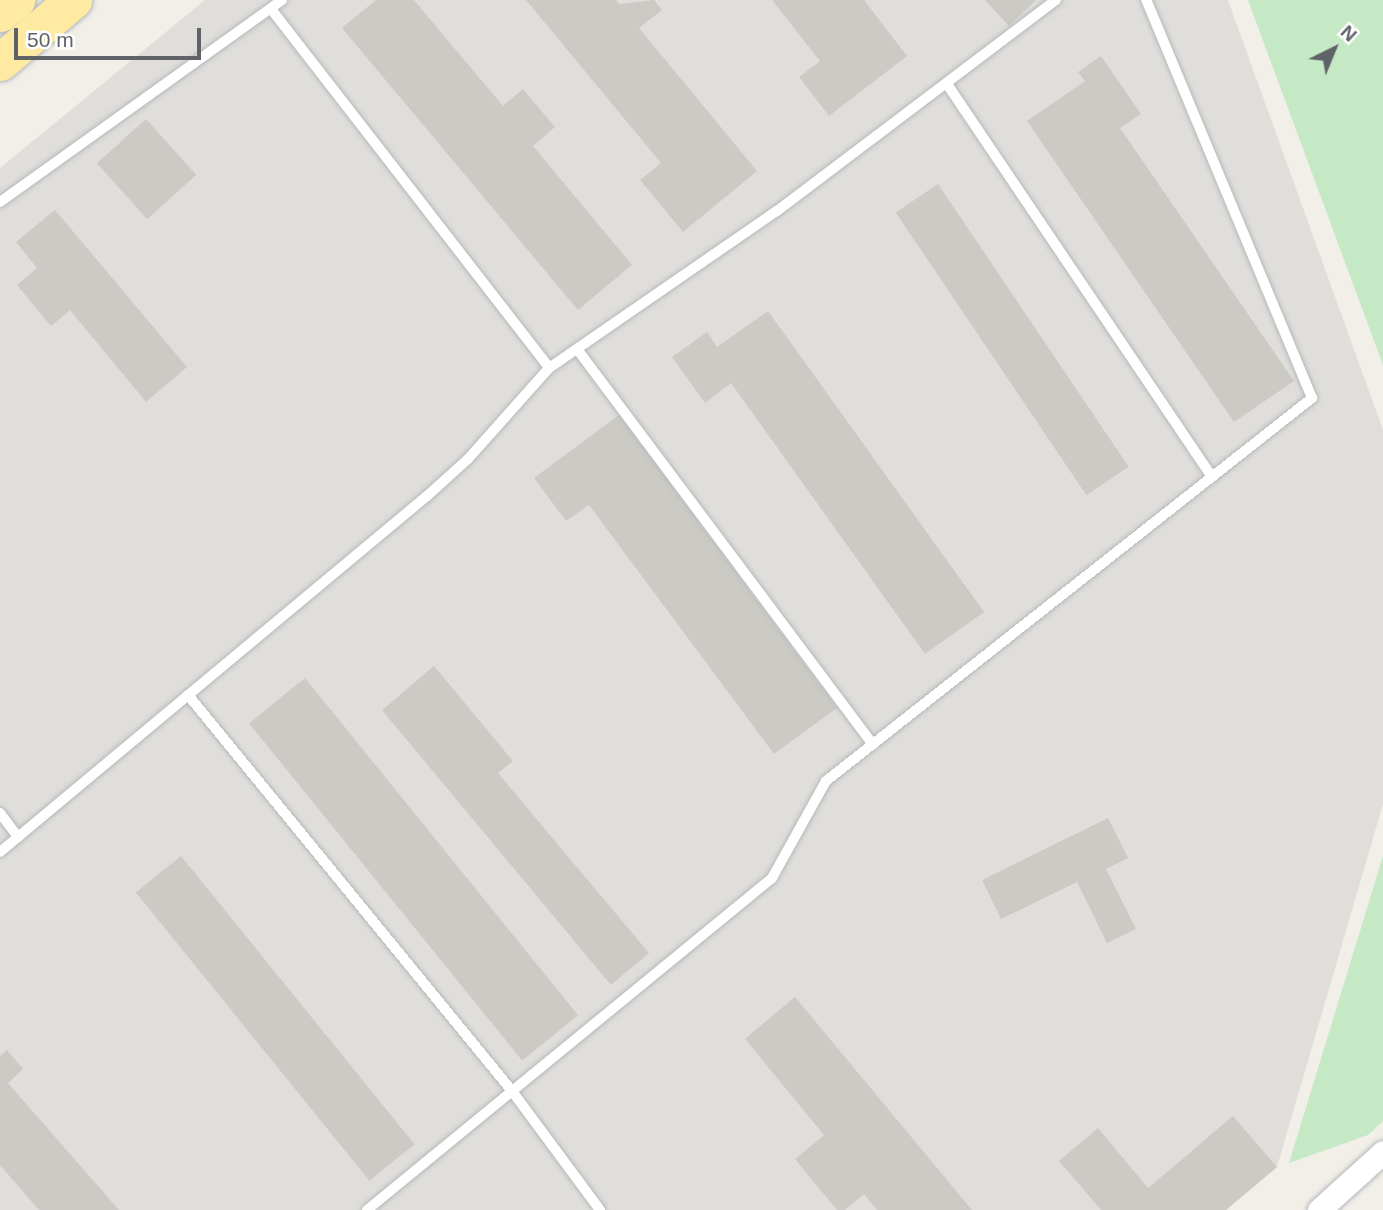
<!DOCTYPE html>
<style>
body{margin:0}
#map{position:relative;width:1383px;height:1210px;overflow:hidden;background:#f1efe8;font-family:Helvetica,sans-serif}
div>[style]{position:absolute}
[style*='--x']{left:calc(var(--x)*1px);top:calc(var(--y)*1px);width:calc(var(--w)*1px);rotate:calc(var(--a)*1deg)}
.industrial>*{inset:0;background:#e0deda}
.green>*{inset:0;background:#c5e8c5}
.building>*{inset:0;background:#cccac5;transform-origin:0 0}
.roads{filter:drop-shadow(0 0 2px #b5b8bc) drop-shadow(0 0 2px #b5b8bc)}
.service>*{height:10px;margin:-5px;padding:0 5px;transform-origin:5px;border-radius:5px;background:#fff}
.minor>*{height:23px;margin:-11.5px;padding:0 11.5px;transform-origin:11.5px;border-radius:11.5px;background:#fff}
.trunk>*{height:37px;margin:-18.5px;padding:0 18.5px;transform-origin:18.5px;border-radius:18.5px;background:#feeaa1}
span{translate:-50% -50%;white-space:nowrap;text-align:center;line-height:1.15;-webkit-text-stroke:5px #fff;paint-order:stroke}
.north{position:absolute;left:1299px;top:14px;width:70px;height:70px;-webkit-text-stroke:5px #fff;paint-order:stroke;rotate:43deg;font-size:19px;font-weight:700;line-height:28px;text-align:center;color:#5f6368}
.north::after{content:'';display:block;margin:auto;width:24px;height:32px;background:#5f6368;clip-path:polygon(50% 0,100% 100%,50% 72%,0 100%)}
.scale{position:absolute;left:14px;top:28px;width:187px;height:32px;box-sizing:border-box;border:4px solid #5f6368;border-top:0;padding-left:9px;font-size:21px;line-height:24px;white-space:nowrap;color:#5f6368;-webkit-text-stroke:5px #fff;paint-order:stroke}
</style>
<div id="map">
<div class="industrial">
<i style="clip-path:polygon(205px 0,1228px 0,1383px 430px,1383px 804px,1277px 1167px,1226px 1210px,0 1210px,0 168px)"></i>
</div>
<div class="green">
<i style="clip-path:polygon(1248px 0,1383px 0,1383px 365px)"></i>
<i style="clip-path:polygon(1383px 856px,1383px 1121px,1368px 1135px,1289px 1163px)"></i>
</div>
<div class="building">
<i style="clip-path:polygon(376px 0,414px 0,503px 106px,523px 89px,555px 127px,533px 146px,632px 265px,578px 310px,342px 28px)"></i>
<i style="clip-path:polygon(526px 0,616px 0,619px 4px,654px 0,662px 10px,639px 28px,757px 171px,683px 232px,640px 180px,661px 163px)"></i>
<i style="clip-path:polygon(772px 0,864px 0,907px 56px,829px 116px,799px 77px,820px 61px)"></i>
<i style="clip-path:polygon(985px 0,1036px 0,1009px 26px)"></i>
<i style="clip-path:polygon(1101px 56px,1141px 114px,1120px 128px,1294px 381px,1234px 422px,1027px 121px,1085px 81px,1078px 72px)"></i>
<i style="left:146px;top:119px;width:75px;height:66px;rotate:48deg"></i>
<i style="left:938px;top:184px;width:341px;height:51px;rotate:56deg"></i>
<i style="clip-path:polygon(55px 210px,187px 367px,146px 402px,70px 310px,51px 326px,17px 285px,37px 268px,16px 242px)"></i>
<i style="clip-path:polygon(768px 311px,984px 612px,925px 654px,731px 383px,705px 403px,672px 357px,707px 332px,717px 347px)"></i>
<i style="clip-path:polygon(619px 415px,837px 708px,774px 754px,589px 505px,566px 521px,534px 478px)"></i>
<i style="clip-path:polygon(434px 666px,513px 761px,498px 773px,649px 953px,611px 985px,382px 710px)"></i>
<i style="left:305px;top:678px;width:434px;height:72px;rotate:51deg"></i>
<i style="clip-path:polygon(1108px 818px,1128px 858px,1106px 869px,1136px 929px,1107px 943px,1077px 882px,1001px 919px,982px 880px)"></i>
<i style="left:181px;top:856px;width:371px;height:58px;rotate:51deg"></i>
<i style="clip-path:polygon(795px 997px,972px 1210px,877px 1210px,864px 1194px,845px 1210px,837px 1210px,795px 1159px,824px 1135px,745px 1039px)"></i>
<i style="clip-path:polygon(7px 1050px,23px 1069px,8px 1083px,119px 1210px,39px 1210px,0 1165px,0 1056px)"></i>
<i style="clip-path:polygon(1233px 1116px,1277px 1167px,1226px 1210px,1101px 1210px,1059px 1161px,1098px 1128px,1148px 1188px)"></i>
</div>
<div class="roads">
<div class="service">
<i style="--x:271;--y:9;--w:454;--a:52.2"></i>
<i style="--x:947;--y:84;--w:474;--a:56"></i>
<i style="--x:0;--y:202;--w:347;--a:-35.6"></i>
<i style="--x:577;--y:349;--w:494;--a:53.2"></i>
<i style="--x:188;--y:695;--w:512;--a:50.71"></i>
<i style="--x:512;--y:1091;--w:148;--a:53.5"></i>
<i style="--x:0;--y:813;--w:30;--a:53"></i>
<i style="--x:0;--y:852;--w:556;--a:-39.82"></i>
<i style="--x:427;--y:496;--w:55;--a:-42.1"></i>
<i style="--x:468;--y:459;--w:122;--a:-48.3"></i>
<i style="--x:549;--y:368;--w:277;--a:-34.6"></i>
<i style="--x:777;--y:211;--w:350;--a:-37.1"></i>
<i style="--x:367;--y:1210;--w:524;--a:-39.34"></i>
<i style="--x:772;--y:878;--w:111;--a:-60.9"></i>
<i style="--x:826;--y:781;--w:619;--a:-38.24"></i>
<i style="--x:1312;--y:398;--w:431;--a:-112.6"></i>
</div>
<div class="minor">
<i style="--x:1319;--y:1210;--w:86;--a:-42.2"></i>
</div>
<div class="trunk">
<i style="--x:0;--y:13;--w:21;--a:-39"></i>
<i style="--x:0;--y:62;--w:96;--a:-40.3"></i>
</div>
</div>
<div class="north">N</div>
<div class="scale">50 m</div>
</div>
